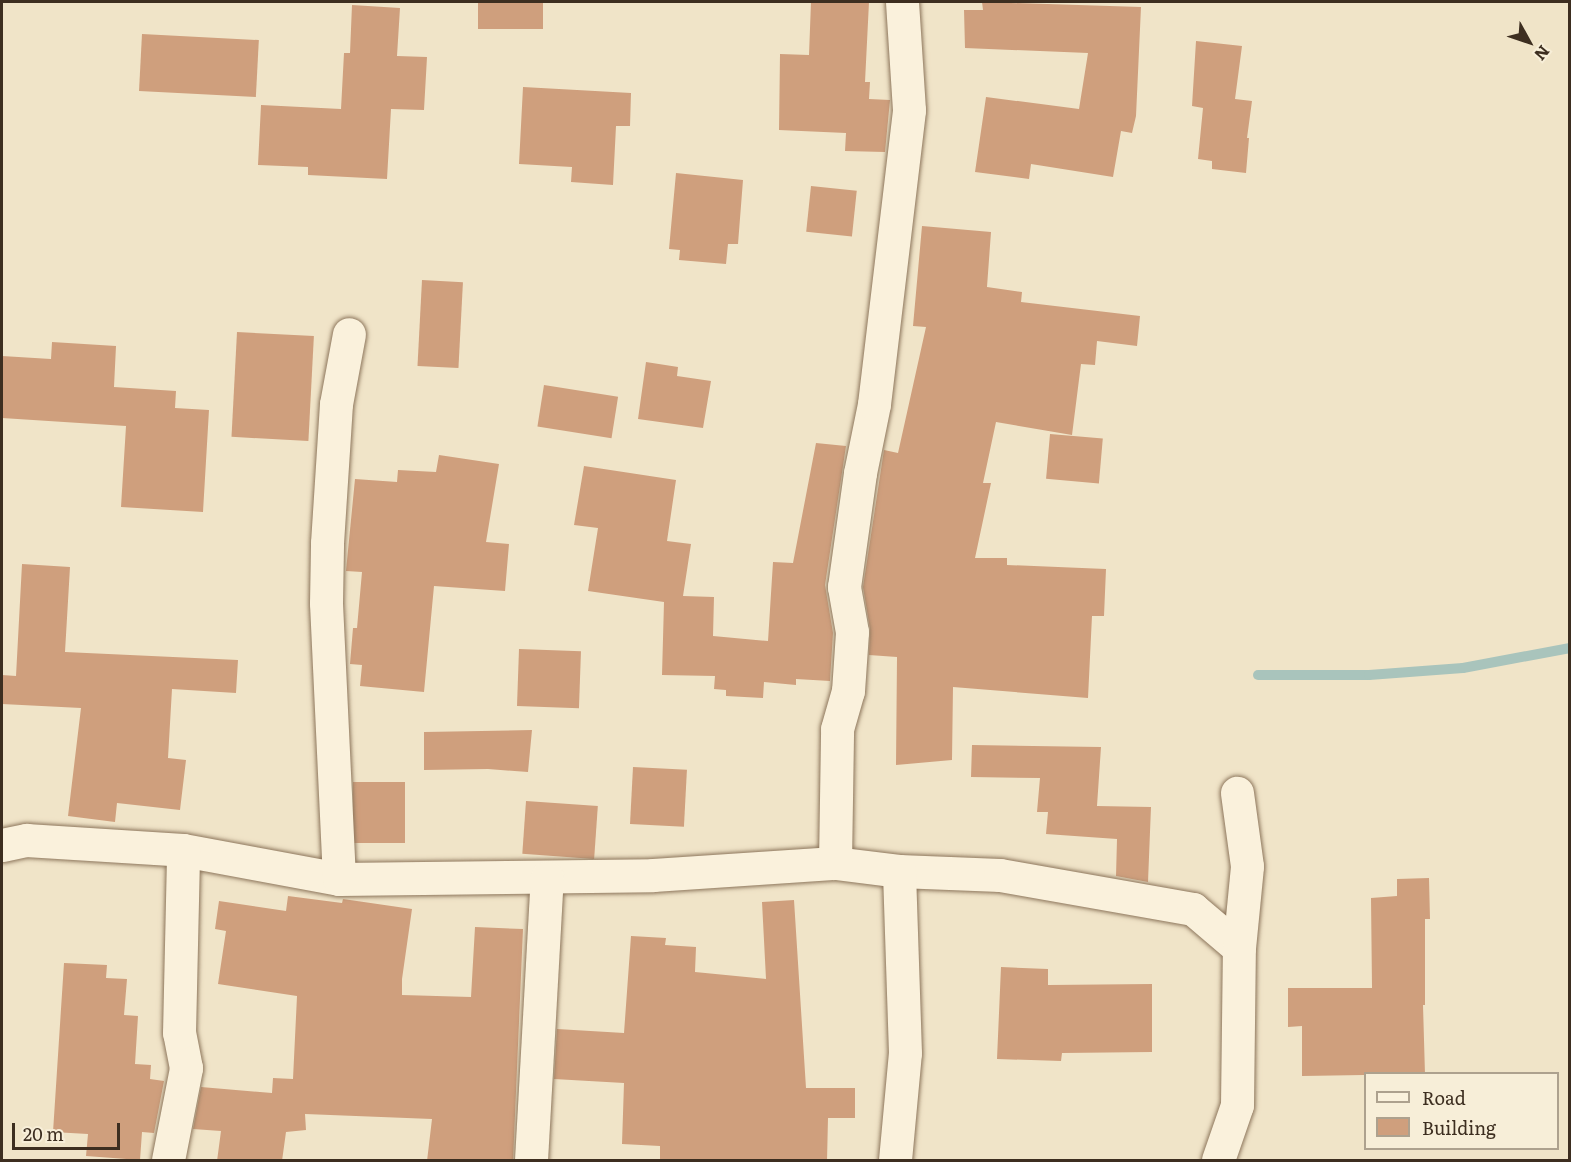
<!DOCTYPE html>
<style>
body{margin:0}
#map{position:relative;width:1571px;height:1162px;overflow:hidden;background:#f0e4c8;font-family:Literata,serif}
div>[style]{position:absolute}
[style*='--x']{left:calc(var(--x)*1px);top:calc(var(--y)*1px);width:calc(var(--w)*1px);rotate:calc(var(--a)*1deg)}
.stream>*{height:10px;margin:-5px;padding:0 5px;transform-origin:5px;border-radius:5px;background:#a9c4bc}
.building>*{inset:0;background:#cf9f7d;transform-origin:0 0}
.roads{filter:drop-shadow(0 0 2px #8d765c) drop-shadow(0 0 2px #8d765c)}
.street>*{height:33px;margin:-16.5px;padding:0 16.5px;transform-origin:16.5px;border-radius:16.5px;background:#faf1dc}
span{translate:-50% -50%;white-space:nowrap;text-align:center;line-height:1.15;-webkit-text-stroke:6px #f7eed8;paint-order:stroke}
.frame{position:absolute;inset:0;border:3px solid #3d2e20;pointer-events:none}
.legend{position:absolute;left:1364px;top:1072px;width:195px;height:78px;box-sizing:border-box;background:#f7eed8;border:2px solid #ada18e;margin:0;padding:8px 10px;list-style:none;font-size:18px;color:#3d2e20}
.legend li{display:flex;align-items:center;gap:12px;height:30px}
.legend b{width:30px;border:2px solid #ada18e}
.north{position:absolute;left:1499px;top:12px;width:60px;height:60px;-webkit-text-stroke:4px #f7eed8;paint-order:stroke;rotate:130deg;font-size:16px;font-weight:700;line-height:24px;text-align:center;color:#3d2e20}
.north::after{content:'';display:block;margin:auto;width:21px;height:27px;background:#3d2e20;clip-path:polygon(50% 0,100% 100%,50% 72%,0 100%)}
.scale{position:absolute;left:12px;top:1123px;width:108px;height:27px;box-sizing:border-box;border:3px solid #3d2e20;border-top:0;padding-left:8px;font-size:18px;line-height:21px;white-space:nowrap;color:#3d2e20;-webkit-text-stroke:4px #f7eed8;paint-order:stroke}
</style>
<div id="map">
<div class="stream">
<i style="--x:1258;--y:675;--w:111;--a:0"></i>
<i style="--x:1369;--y:675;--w:94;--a:-4.3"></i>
<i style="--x:1463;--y:668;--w:109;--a:-10.6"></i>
</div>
<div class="building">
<i style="left:478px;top:2px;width:65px;height:27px"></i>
<i style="clip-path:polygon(811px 2px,869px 2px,865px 82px,870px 82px,869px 99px,890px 100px,885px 152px,845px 151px,846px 133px,779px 130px,780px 54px,809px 55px)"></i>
<i style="clip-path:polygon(982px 2px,1141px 7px,1136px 116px,1132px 133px,1121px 131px,1113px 177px,1031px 164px,1029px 179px,975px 172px,986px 97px,1079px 109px,1088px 53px,965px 48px,964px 10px,983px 10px)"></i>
<i style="clip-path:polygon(352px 5px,400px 8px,397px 56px,427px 57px,424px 110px,391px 109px,387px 179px,308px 175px,308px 167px,258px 165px,261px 105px,341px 109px,344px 53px,350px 53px)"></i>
<i style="left:142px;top:34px;width:117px;height:57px;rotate:3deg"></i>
<i style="clip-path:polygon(1196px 41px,1242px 46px,1235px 99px,1252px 101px,1247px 138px,1249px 138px,1246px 173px,1212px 169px,1212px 161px,1198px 159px,1203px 108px,1192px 106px)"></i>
<i style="clip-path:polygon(523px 87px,631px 93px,630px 126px,616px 126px,613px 185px,571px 182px,572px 167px,519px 164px)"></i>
<i style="clip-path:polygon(676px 173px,743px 180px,738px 244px,728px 244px,726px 264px,679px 260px,680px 250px,669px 249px)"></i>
<i style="left:811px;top:186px;width:46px;height:46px;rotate:6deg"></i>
<i style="clip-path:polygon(922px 226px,991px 232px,987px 287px,1022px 292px,1021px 302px,1140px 316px,1137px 346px,1097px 341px,1095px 365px,1081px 364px,1072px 435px,996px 422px,983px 483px,991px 483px,975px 558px,1007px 558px,1007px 565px,1106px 569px,1104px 616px,1092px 616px,1088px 698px,953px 687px,952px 760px,896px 765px,897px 657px,869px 655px,870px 629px,863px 587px,884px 450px,898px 453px,926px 327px,913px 326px)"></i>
<i style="left:422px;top:280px;width:41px;height:86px;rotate:3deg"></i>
<i style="left:237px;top:332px;width:77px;height:105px;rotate:3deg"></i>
<i style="clip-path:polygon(52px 342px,116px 346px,114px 387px,176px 391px,175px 408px,209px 410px,203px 512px,121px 507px,126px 426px,2px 418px,2px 356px,51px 359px)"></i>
<i style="clip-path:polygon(646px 362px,678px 367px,677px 376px,711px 381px,703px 428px,638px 419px)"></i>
<i style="left:544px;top:385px;width:75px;height:42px;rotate:9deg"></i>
<i style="left:1050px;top:434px;width:53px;height:45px;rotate:5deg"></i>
<i style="clip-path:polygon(816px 443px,846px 446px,825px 585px,833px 633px,830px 681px,796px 679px,796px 685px,764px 682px,763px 698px,726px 696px,726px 690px,714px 689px,715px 676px,662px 675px,664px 602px,588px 591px,598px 528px,574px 525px,584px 466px,676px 480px,667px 541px,691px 544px,683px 596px,714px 597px,713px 636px,768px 641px,773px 562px,793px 563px)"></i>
<i style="clip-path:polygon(439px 455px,499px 464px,486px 542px,509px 544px,505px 591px,434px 586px,424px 692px,360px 686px,362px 665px,350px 664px,353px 628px,357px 628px,362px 572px,346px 571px,355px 479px,397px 482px,398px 470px,436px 472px)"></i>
<i style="clip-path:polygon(22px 564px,70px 567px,65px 652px,238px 660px,236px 693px,172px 689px,168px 758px,186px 760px,180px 810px,117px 803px,115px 822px,68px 816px,81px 708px,2px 704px,2px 675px,16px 676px)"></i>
<i style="left:519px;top:649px;width:62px;height:57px;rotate:2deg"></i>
<i style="clip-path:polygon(532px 730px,528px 772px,488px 769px,424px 770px,424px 732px)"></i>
<i style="clip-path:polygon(972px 745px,1101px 747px,1097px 806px,1151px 807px,1148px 882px,1116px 876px,1117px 839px,1046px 834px,1048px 812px,1037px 812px,1040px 778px,971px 777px)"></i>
<i style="left:633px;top:767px;width:54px;height:57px;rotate:3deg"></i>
<i style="left:353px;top:782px;width:52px;height:61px"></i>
<i style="left:526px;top:801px;width:72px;height:53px;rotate:4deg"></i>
<i style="clip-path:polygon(1429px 878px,1430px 919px,1425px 919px,1425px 1005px,1423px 1005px,1425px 1074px,1302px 1076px,1302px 1026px,1288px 1027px,1288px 988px,1372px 988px,1371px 898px,1397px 896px,1397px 879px)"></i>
<i style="clip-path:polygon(288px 896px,342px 903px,343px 899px,412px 909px,402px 979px,402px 995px,471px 997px,475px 927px,523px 929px,513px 1161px,427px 1161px,432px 1119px,305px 1114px,306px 1130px,286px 1132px,282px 1161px,217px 1161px,221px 1131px,193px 1129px,201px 1087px,272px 1093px,273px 1078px,293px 1079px,297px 996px,218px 984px,226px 931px,215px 929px,219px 901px,286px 911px)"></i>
<i style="clip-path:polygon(794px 900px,806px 1088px,855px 1088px,855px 1118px,828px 1118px,827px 1161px,660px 1161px,660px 1146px,622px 1144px,624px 1083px,554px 1079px,557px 1029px,624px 1033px,631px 936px,666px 938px,665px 945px,696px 947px,695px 972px,766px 979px,762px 902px)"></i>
<i style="clip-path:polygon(64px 963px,107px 965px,106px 978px,127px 979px,124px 1015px,138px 1016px,135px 1064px,151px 1065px,150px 1079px,164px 1081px,154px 1133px,142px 1132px,140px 1160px,86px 1156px,88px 1134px,53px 1132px)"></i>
<i style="clip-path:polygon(1001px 967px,1048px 969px,1048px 985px,1152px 984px,1152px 1052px,1062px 1053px,1061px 1061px,997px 1059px)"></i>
</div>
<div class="roads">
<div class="street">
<i style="--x:2;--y:845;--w:25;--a:-12"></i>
<i style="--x:26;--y:840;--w:157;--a:3.6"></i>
<i style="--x:183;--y:850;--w:159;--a:10.5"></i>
<i style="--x:339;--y:879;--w:314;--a:-0.7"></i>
<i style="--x:653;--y:875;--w:182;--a:-3.8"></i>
<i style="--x:835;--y:863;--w:64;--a:7.1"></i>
<i style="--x:899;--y:871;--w:101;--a:2.3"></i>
<i style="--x:1000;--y:875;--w:196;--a:10"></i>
<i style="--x:1193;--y:909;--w:60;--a:40.3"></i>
<i style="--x:835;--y:863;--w:134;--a:-89.1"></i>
<i style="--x:837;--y:729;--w:40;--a:-74"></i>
<i style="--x:848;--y:691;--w:59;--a:-86.1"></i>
<i style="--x:852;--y:632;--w:46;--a:-100.1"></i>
<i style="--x:844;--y:587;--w:115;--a:-82"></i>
<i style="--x:860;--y:473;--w:70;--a:-78.5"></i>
<i style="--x:874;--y:404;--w:296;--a:-83.2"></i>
<i style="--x:909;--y:110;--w:108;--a:-93.7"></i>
<i style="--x:339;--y:879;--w:276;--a:-92.7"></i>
<i style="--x:326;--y:603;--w:60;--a:-89"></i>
<i style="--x:327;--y:543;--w:139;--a:-86.3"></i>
<i style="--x:336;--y:404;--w:71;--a:-79.5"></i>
<i style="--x:168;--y:1160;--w:94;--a:-78.9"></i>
<i style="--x:186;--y:1068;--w:36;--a:-101"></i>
<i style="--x:179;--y:1033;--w:183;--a:-88.7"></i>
<i style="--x:531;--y:1160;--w:283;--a:-86.8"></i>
<i style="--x:895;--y:1160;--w:107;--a:-84.7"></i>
<i style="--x:905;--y:1053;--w:182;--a:-91.9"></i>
<i style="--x:1218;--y:1160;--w:58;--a:-70.9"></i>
<i style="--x:1237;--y:1105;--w:157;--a:-89.3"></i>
<i style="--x:1239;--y:948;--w:82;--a:-84.4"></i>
<i style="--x:1247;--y:866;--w:74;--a:-97.8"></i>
</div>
</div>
<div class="frame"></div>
<ul class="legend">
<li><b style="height:8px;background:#faf1dc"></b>Road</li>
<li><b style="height:16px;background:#cf9f7d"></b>Building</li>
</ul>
<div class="north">N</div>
<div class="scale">20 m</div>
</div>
